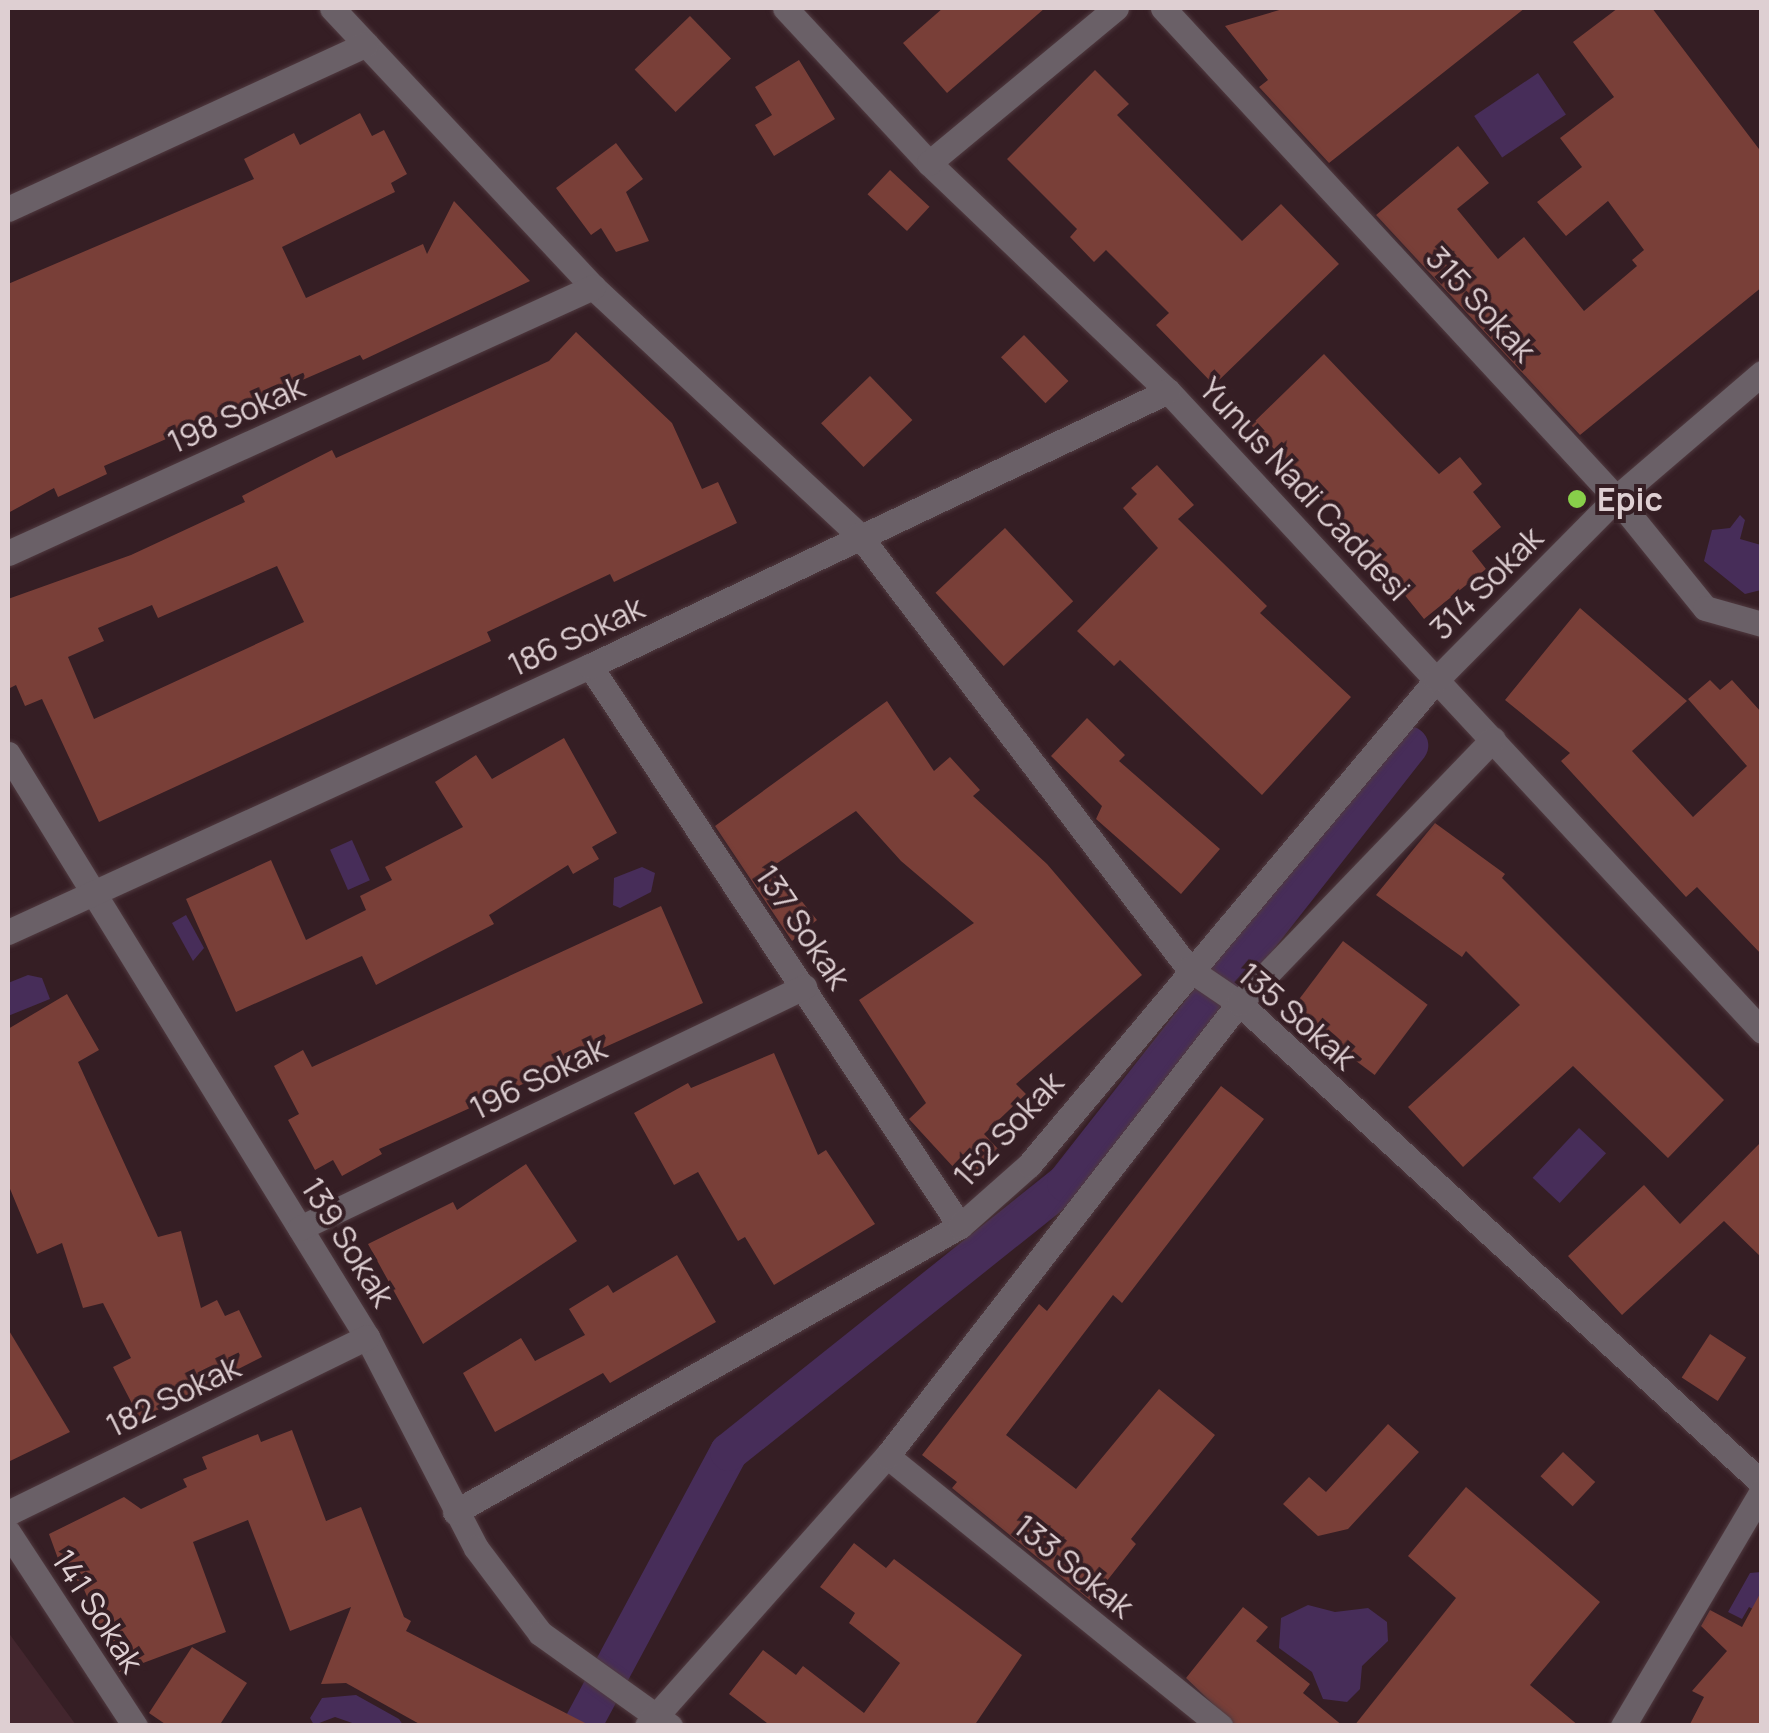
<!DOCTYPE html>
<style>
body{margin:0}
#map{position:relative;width:1769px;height:1733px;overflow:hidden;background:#351e24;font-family:Manrope,sans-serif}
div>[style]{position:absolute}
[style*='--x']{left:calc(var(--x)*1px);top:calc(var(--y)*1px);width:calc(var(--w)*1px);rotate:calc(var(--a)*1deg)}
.built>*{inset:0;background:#43262e}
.water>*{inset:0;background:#472d59;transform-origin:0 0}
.canal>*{height:38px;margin:-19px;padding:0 19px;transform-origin:19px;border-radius:19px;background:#472d59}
.building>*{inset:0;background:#793f38;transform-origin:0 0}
.roads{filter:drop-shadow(0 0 2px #503a40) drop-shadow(0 0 2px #503a40)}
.minor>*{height:25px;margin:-12.5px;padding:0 12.5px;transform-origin:12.5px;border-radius:12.5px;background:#6a6067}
.dots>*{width:28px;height:28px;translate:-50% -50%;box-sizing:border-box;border:5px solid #351e24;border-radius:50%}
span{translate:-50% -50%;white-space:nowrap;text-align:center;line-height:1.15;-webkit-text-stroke:8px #351e24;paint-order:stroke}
.street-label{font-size:32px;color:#decfd2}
.poi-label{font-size:32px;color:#decfd2;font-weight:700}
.left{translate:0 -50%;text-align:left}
.frame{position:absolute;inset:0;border:10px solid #decfd2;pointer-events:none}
</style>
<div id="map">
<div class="built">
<i style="clip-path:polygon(8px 1632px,76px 1725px,8px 1725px)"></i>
</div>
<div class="water">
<i style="left:1538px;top:73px;width:50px;height:77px;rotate:56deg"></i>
<i style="clip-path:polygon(1740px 515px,1745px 520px,1740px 539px,1761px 545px,1761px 590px,1745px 594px,1704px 561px,1712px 530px,1730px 528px)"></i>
<i style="left:352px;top:840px;width:44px;height:24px;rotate:66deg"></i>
<i style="clip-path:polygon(642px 867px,655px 873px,651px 892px,620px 908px,613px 905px,614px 878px)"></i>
<i style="clip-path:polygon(186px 915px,204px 948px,193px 961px,172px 923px)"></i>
<i style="clip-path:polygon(28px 975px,42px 978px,50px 999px,8px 1016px,8px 983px)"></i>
<i style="left:1579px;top:1128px;width:37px;height:68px;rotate:43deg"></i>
<i style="clip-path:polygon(1761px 1572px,1761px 1613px,1749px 1607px,1742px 1619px,1728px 1612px,1750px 1573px)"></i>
<i style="clip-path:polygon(1308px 1605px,1335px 1612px,1368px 1608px,1387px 1622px,1388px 1641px,1362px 1666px,1360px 1689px,1347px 1702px,1323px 1699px,1312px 1672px,1279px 1648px,1281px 1618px)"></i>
<i style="clip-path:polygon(356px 1695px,399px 1719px,403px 1725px,358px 1725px,335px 1717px,314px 1725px,310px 1718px,322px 1698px)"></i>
</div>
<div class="canal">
<i style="--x:582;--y:1726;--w:311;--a:-61.8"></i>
<i style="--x:729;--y:1452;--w:431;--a:-38.6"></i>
<i style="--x:1066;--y:1183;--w:556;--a:-51.87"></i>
</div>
<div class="building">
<i style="clip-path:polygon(943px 8px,1045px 8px,947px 93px,903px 43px)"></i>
<i style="clip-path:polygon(1286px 8px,1525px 8px,1329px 163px,1259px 87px,1268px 80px,1225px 26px)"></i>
<i style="clip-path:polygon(1618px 8px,1652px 8px,1762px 153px,1762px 287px,1580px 435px,1376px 215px,1458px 146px,1489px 183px,1457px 209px,1498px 259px,1524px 237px,1584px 311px,1637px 266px,1632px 260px,1644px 250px,1608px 201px,1566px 236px,1537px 202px,1582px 167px,1560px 138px,1614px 97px,1573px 42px)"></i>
<i style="left:690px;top:16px;width:59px;height:77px;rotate:46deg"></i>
<i style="clip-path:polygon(799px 60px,835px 119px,774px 156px,755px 125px,772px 115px,755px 87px)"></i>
<i style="clip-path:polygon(1095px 70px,1129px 104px,1117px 115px,1242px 241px,1281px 204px,1339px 264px,1214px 385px,1156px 325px,1169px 313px,1106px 250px,1094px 262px,1070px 237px,1077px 229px,1007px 159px)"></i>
<i style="clip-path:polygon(360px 113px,372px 136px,384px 130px,407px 174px,391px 183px,395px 192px,282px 247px,306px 298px,423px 244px,427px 254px,454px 201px,530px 281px,363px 360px,360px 355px,104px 466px,107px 474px,58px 497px,54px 488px,8px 513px,8px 284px,254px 179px,244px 159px,294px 133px,300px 145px)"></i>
<i style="clip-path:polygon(616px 143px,643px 179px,626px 192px,649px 241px,616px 252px,601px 228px,591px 235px,556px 188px)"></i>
<i style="left:890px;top:170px;width:54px;height:33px;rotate:43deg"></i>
<i style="clip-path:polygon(evenodd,576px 332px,672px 423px,702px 489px,718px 482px,737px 523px,614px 582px,610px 574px,487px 632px,491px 641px,99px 822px,42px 699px,25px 706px,16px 685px,8px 689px,8px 599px,131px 555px,245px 502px,242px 496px,332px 450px,336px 458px,549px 361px,576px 332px,277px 566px,304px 622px,94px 719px,68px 657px,104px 641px,98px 628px,152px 605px,158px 618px,277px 566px)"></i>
<i style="left:1024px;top:335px;width:64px;height:32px;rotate:46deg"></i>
<i style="clip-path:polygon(1324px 354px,1439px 474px,1460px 457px,1482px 484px,1473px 492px,1501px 527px,1472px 551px,1486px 569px,1424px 619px,1354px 532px,1251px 425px)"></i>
<i style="left:870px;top:376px;width:61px;height:68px;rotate:46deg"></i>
<i style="clip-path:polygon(1157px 465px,1194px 505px,1178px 519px,1267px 606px,1260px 613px,1351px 697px,1262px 795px,1120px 660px,1114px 666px,1077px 631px,1158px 548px,1123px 508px,1137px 494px,1131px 488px)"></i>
<i style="left:1005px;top:528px;width:100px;height:95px;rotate:47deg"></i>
<i style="clip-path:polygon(1580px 608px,1687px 701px,1632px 751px,1693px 817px,1747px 766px,1688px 699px,1710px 680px,1720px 690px,1732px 680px,1762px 713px,1762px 955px,1697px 887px,1686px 897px,1561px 761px,1570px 753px,1505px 700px)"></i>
<i style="clip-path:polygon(887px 701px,934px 771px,950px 757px,980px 790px,973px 796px,1047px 864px,1142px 975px,1016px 1084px,1026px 1094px,984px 1134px,1000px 1151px,967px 1182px,909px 1119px,926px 1103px,859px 1000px,974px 923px,901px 861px,856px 811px,773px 866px,817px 920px,792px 941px,715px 826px)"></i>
<i style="clip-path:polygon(1087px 718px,1125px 755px,1119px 761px,1220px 849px,1181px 894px,1096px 819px,1102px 806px,1051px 756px)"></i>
<i style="clip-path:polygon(564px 738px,617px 833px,592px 847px,599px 859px,573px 874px,568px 865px,489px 915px,494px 924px,376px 985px,362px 956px,236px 1012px,186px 899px,271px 860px,306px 940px,366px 910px,360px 896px,392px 880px,385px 867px,463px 827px,435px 782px,476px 755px,492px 779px)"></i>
<i style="clip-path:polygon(1435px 823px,1505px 874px,1502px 878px,1724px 1100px,1668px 1158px,1573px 1066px,1463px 1167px,1408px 1107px,1520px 1005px,1466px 951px,1462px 957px,1376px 895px)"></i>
<i style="clip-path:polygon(661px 906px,703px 1003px,379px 1149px,382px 1154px,342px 1176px,333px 1160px,315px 1170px,288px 1120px,299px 1114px,274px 1066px,303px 1050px,312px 1067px)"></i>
<i style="left:1343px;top:941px;width:106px;height:88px;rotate:37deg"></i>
<i style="clip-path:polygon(67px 994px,99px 1050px,78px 1062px,158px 1237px,181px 1231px,201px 1308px,217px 1300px,225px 1316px,239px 1310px,262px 1357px,140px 1419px,113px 1367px,131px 1358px,103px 1303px,83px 1308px,62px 1243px,37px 1254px,8px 1184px,8px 1029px)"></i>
<i style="clip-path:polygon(774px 1053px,818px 1155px,826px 1150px,875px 1224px,774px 1285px,745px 1237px,738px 1241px,698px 1172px,674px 1185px,634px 1113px,688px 1083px,691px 1088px)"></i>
<i style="clip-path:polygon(1221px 1086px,1264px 1119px,1122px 1303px,1113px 1295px,1006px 1435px,1076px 1489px,1159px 1389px,1215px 1435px,1131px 1539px,1136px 1544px,1091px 1601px,952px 1488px,957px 1482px,922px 1455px,1039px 1304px,1047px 1311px)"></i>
<i style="clip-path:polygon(1762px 1141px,1762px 1258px,1724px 1221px,1622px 1315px,1568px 1256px,1644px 1185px,1680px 1224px)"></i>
<i style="clip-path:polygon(526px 1164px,577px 1241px,423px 1344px,368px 1244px,453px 1202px,457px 1210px)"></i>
<i style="clip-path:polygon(677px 1255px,716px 1322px,610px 1383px,603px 1373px,495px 1432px,463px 1373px,521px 1338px,535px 1361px,585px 1335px,569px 1309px,608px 1285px,613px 1293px)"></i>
<i style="clip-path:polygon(8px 1329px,70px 1432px,8px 1462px)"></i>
<i style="left:1710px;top:1334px;width:43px;height:52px;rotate:33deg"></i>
<i style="clip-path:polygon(1388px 1424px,1419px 1452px,1348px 1529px,1318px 1536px,1283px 1504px,1309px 1477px,1326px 1492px)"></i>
<i style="clip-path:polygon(292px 1430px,326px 1521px,361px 1507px,404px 1617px,411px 1621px,406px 1631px,591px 1726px,423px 1726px,346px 1683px,321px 1684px,351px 1607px,290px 1631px,248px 1520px,193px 1542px,226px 1632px,119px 1672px,80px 1580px,68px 1586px,49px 1534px,124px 1497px,141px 1509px,187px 1487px,183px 1479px,207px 1469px,202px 1457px,258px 1434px,261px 1442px)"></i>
<i style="left:1563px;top:1452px;width:44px;height:33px;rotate:43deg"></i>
<i style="clip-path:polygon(1466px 1487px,1600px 1602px,1530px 1685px,1579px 1726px,1354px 1726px,1456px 1598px,1408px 1556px)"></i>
<i style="clip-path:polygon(854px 1543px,886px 1568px,894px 1559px,1022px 1655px,974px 1726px,771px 1726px,729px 1694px,763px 1650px,796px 1675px,803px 1666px,864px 1713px,900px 1663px,849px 1623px,855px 1613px,820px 1587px)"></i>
<i style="clip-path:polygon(1762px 1590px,1762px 1726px,1689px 1726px,1704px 1697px,1692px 1691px,1727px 1651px,1701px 1626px,1710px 1610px,1742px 1627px)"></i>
<i style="clip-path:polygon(1243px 1607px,1268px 1627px,1256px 1641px,1310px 1684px,1303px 1693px,1343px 1726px,1236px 1726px,1186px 1678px)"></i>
<i style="clip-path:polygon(192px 1647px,247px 1683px,219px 1726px,168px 1726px,149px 1713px)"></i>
</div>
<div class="roads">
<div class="minor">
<i style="--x:332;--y:8;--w:382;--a:46.9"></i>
<i style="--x:593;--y:287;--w:364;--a:43"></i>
<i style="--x:859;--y:535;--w:545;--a:52.75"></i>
<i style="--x:1189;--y:969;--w:60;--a:34.2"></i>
<i style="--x:1239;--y:1003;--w:710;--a:42.55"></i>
<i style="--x:785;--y:8;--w:212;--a:47.1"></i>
<i style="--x:929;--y:163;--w:330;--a:43.7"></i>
<i style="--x:1168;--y:391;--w:873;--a:47.13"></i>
<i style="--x:1163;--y:8;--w:667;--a:47.25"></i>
<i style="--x:1616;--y:498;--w:141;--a:51"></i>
<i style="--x:1705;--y:608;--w:59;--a:15.7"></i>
<i style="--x:929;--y:163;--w:243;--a:-39.7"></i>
<i style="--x:8;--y:209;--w:394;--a:-24.7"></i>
<i style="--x:8;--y:553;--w:643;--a:-24.45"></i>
<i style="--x:590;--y:666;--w:671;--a:56.55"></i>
<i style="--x:8;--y:754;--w:685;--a:58.38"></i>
<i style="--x:367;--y:1337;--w:237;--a:62.7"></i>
<i style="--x:476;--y:1548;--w:106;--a:53"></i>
<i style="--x:540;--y:1633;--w:160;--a:35.6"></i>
<i style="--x:8;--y:932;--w:640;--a:-24.56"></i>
<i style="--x:590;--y:666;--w:640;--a:-25.44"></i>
<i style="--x:300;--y:1228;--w:559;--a:-25.56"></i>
<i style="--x:887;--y:1456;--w:429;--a:39"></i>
<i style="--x:455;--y:1512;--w:580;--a:-29.52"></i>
<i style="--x:960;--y:1226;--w:92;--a:-41.5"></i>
<i style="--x:1029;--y:1165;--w:635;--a:-49.99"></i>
<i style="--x:1437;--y:679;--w:255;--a:-45.3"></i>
<i style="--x:1616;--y:498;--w:192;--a:-40.6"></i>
<i style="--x:8;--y:1513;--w:400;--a:-26.1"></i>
<i style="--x:8;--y:1532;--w:232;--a:56.8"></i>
<i style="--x:647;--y:1726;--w:361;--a:-48.4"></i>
<i style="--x:887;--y:1456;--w:574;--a:-52.15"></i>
<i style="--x:1239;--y:1003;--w:366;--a:-46.1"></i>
<i style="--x:1623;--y:1726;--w:273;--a:-59.4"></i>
</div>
</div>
<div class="dots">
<i style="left:1577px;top:499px;background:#88cf4a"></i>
</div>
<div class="street-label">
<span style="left:1481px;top:304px;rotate:47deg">315 Sokak</span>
<span style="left:236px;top:414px;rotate:-24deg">198 Sokak</span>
<span style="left:1305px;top:489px;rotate:47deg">Yunus Nadi Caddesi</span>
<span style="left:1486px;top:583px;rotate:-45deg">314 Sokak</span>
<span style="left:576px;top:636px;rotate:-25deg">186 Sokak</span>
<span style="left:803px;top:927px;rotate:56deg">137 Sokak</span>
<span style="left:1297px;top:1016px;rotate:41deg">135 Sokak</span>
<span style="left:538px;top:1078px;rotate:-26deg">196 Sokak</span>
<span style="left:1008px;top:1129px;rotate:-47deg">152 Sokak</span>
<span style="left:348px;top:1242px;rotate:58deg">139 Sokak</span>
<span style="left:173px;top:1396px;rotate:-26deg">182 Sokak</span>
<span style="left:1074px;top:1566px;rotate:39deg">133 Sokak</span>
<span style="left:98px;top:1611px;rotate:57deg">141 Sokak</span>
</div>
<div class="poi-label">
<span class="left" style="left:1597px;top:499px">Epic</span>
</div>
<div class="frame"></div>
</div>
